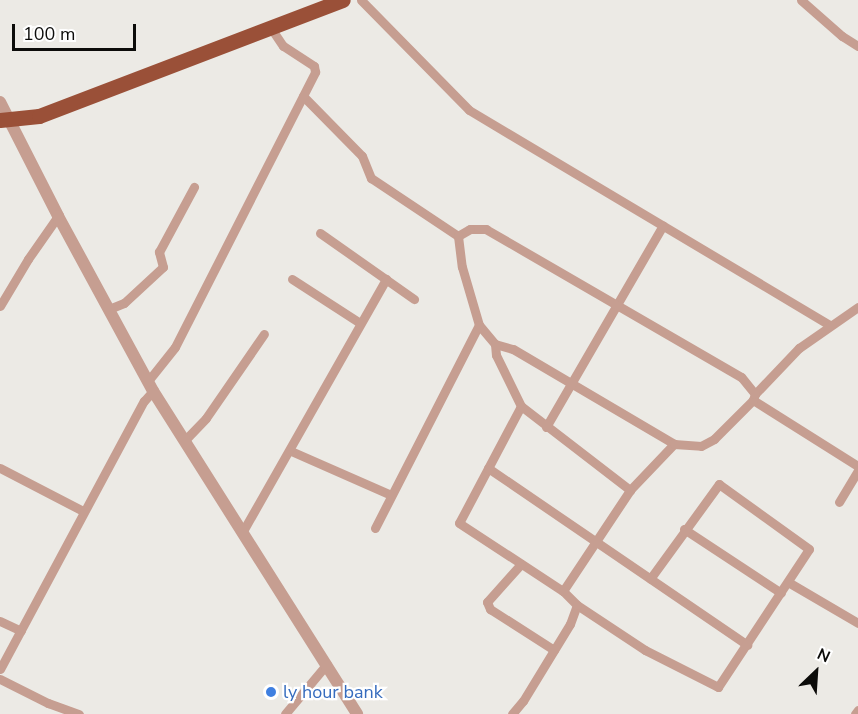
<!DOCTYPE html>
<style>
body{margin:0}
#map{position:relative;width:858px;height:714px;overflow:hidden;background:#eceae5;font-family:"Nunito Sans",sans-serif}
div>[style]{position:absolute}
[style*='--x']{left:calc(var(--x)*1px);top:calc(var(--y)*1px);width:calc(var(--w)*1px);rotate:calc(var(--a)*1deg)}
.minor>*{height:9px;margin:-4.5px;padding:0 4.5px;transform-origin:4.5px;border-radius:4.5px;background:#c69e91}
.tertiary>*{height:12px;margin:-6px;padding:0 6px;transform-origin:6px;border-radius:6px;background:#c69e91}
.trunk>*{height:15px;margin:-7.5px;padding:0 7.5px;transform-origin:7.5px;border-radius:7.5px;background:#9a5038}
.dots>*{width:16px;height:16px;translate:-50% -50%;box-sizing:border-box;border:3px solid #fff;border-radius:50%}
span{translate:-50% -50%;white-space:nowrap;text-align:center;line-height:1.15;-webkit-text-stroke:4.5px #fff;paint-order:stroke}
.shop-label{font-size:18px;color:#366cbe}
.left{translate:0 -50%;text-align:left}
.north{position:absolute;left:786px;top:642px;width:60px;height:60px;-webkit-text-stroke:4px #fff;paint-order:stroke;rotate:25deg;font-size:16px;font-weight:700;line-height:24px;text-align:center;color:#0c0c0a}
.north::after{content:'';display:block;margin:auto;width:21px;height:27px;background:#0c0c0a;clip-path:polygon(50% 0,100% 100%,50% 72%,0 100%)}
.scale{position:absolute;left:12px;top:24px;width:124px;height:27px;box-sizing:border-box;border:3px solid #0c0c0a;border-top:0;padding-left:8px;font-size:18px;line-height:21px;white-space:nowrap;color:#0c0c0a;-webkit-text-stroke:4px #fff;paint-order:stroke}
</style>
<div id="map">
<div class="minor">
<i style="--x:361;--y:0;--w:154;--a:45.5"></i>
<i style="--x:469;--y:110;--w:420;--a:30.8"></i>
<i style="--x:801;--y:0;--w:55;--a:41.3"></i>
<i style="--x:842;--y:36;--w:19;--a:32"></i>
<i style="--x:303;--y:96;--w:84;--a:45.5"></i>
<i style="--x:362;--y:156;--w:24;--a:68"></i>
<i style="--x:371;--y:178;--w:105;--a:33.7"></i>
<i style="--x:320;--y:233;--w:115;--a:35.1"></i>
<i style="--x:292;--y:279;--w:81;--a:32.9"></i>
<i style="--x:0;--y:306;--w:55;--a:-59.2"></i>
<i style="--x:28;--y:259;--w:52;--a:-55.1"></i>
<i style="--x:109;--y:309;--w:16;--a:-22"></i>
<i style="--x:124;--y:303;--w:53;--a:-42.7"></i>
<i style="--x:163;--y:267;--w:16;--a:-105"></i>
<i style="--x:159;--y:252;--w:74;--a:-61.7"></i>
<i style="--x:495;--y:344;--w:19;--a:16"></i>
<i style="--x:513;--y:349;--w:187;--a:30.5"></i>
<i style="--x:148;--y:381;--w:43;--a:-51.5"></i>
<i style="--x:175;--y:347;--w:309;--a:-63"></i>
<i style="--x:315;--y:72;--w:6;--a:-99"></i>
<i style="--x:314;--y:66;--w:37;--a:-147"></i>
<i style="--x:283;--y:46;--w:22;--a:-124"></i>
<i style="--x:755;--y:394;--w:64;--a:-46.3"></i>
<i style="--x:799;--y:348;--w:72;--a:-34.8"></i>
<i style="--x:753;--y:400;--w:124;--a:32.2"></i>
<i style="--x:521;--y:406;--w:132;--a:117.9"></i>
<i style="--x:459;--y:523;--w:124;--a:33.2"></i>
<i style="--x:546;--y:427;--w:233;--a:-59.9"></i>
<i style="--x:185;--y:440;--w:30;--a:-46"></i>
<i style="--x:206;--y:418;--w:102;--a:-55.4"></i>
<i style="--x:291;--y:451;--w:109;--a:23.7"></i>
<i style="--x:0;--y:468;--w:93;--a:27.4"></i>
<i style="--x:488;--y:468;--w:314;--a:34.3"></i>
<i style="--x:839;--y:502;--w:37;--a:-59"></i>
<i style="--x:375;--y:528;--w:228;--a:-62.9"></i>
<i style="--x:684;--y:529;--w:116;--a:33.4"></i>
<i style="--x:243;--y:531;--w:290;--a:-60.4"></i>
<i style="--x:521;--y:564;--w:51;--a:131.8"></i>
<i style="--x:487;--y:602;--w:8;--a:67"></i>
<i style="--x:490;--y:609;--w:76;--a:32.6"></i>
<i style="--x:788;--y:582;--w:81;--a:30.4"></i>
<i style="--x:577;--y:605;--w:82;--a:33.5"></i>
<i style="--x:645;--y:650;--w:82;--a:26.9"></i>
<i style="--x:718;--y:687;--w:165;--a:-56.6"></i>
<i style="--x:809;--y:549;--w:111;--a:-144.2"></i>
<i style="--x:719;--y:484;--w:117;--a:126"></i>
<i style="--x:0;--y:621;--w:23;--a:25"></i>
<i style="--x:0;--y:669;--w:304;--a:-61.8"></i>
<i style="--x:144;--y:401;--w:13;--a:-48"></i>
<i style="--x:0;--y:679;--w:54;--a:26.6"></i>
<i style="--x:48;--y:703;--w:33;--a:20"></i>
<i style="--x:285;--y:714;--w:65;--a:-50"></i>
<i style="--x:512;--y:714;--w:17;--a:-50"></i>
<i style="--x:523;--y:701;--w:90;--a:-58.6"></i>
<i style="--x:570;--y:624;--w:20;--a:-70"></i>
<i style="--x:577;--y:605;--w:20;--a:-135"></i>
<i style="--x:563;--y:591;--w:121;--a:-56.4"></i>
<i style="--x:630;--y:490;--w:64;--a:-46.3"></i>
<i style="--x:674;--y:444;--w:27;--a:4"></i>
<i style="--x:701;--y:446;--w:15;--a:-28"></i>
<i style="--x:714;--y:439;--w:55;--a:-45"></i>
<i style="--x:753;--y:400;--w:6;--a:-72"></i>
<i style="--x:755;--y:394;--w:22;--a:-129"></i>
<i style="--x:741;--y:377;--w:295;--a:-149.9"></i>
<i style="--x:486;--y:229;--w:16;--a:180"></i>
<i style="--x:470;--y:229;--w:14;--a:150"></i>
<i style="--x:458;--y:236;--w:31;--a:83"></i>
<i style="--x:462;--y:267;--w:60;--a:73.7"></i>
<i style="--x:479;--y:325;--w:25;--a:50"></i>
<i style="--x:495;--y:344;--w:11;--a:85"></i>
<i style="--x:496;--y:355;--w:57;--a:63.9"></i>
<i style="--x:521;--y:406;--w:138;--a:37.6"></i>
<i style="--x:855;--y:714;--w:5;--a:-53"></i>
</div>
<div class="tertiary">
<i style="--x:0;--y:102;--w:128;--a:63"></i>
<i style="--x:58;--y:216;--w:199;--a:61.5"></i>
<i style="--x:153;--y:391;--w:382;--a:57.7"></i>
</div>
<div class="trunk">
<i style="--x:0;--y:120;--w:39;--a:-6"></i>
<i style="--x:39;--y:116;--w:325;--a:-20.9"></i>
</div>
<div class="dots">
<i style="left:271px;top:692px;background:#3f7fe0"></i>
</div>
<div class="shop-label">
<span class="left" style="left:283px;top:692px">ly hour bank</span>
</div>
<div class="north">N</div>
<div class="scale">100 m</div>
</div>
